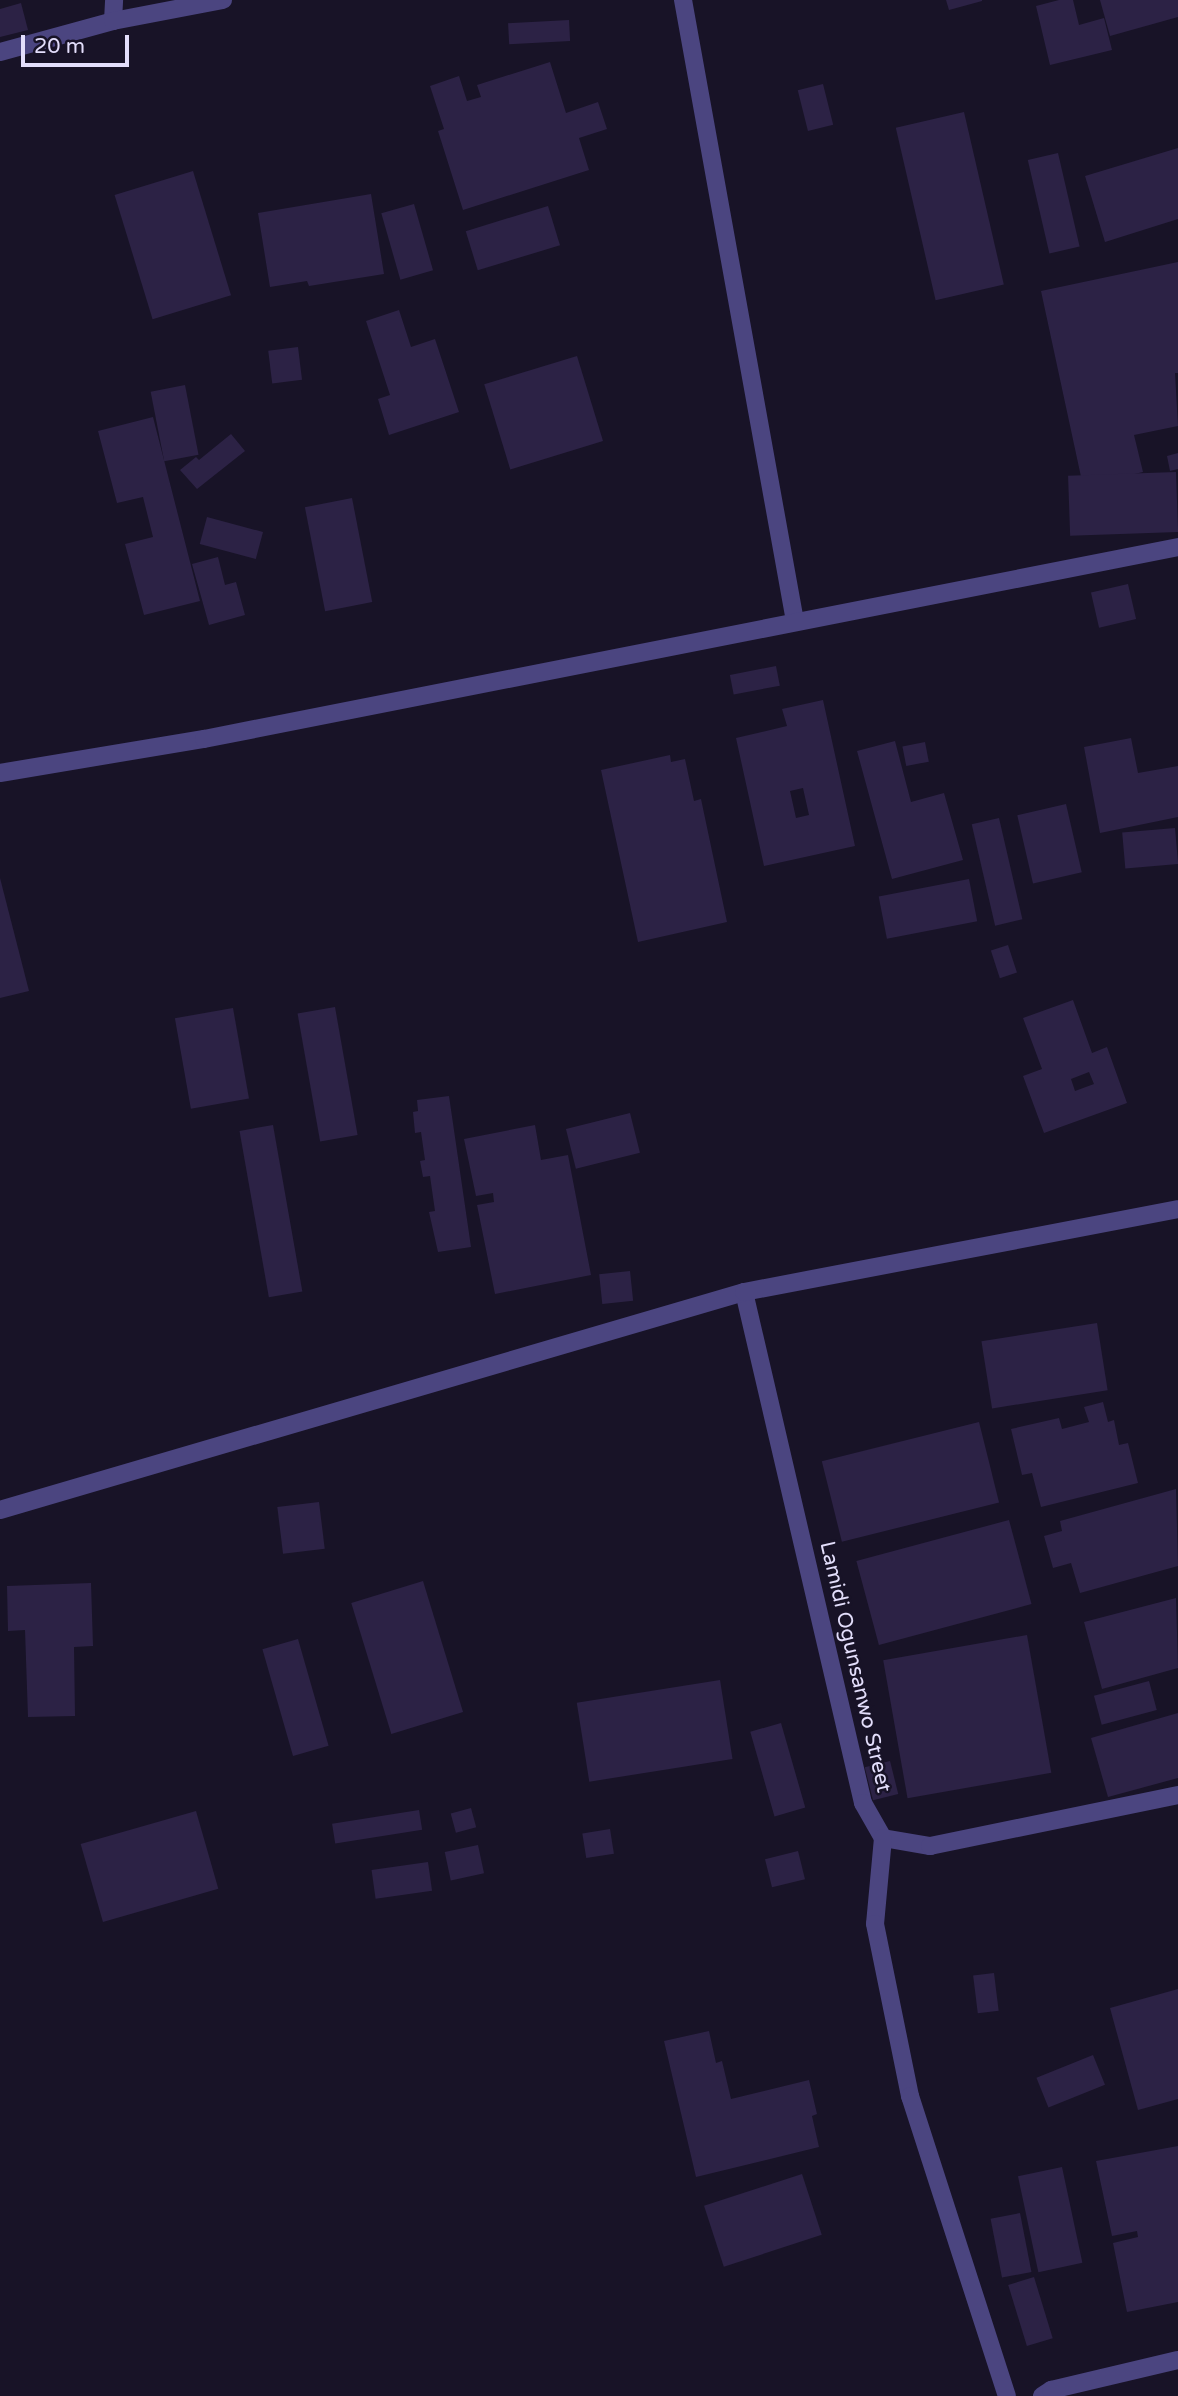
<!DOCTYPE html>
<style>
body{margin:0}
#map{position:relative;width:1178px;height:2396px;overflow:hidden;background:#181327;font-family:"Varela Round",sans-serif}
div>[style]{position:absolute}
[style*='--x']{left:calc(var(--x)*1px);top:calc(var(--y)*1px);width:calc(var(--w)*1px);rotate:calc(var(--a)*1deg)}
.building>*{inset:0;background:#2c2245;transform-origin:0 0}
.minor>*{height:18px;margin:-9px;padding:0 9px;transform-origin:9px;border-radius:9px;background:#4b4580}
span{translate:-50% -50%;white-space:nowrap;text-align:center;line-height:1.15;-webkit-text-stroke:5px #181327;paint-order:stroke}
.street-label{font-size:21px;color:#e3defb}
.scale{position:absolute;left:21px;top:35px;width:108px;height:32px;box-sizing:border-box;border:4px solid #e3defb;border-top:0;padding-left:9px;font-size:21px;line-height:24px;white-space:nowrap;color:#e3defb;-webkit-text-stroke:5px #181327;paint-order:stroke}
</style>
<div id="map">
<div class="building">
<i style="clip-path:polygon(946px 0,982px 0,982px 1px,949px 10px)"></i>
<i style="clip-path:polygon(1059px 0,1073px 0,1079px 25px,1104px 18px,1112px 50px,1050px 65px,1036px 6px)"></i>
<i style="clip-path:polygon(1100px 0,1178px 0,1178px 17px,1110px 36px)"></i>
<i style="clip-path:polygon(21px 3px,28px 30px,0 37px,0 9px)"></i>
<i style="left:569px;top:20px;width:21px;height:61px;rotate:87deg"></i>
<i style="clip-path:polygon(550px 62px,566px 113px,598px 102px,607px 129px,579px 138px,589px 170px,463px 210px,438px 131px,444px 129px,430px 86px,459px 76px,467px 101px,481px 97px,477px 85px)"></i>
<i style="left:823px;top:84px;width:42px;height:26px;rotate:76deg"></i>
<i style="left:964px;top:112px;width:177px;height:70px;rotate:77deg"></i>
<i style="clip-path:polygon(1178px 148px,1178px 219px,1105px 242px,1085px 176px)"></i>
<i style="left:1058px;top:153px;width:96px;height:31px;rotate:77deg"></i>
<i style="left:193px;top:171px;width:130px;height:82px;rotate:73deg"></i>
<i style="clip-path:polygon(371px 194px,384px 274px,309px 286px,307px 281px,270px 287px,258px 213px)"></i>
<i style="left:414px;top:204px;width:69px;height:34px;rotate:74deg"></i>
<i style="left:548px;top:206px;width:41px;height:86px;rotate:73deg"></i>
<i style="clip-path:polygon(1178px 262px,1178px 373px,1175px 373px,1178px 426px,1134px 435px,1143px 472px,1083px 486px,1041px 291px)"></i>
<i style="clip-path:polygon(399px 310px,411px 347px,435px 339px,459px 412px,389px 435px,378px 399px,390px 395px,366px 321px)"></i>
<i style="left:298px;top:347px;width:33px;height:30px;rotate:83deg"></i>
<i style="left:577px;top:356px;width:89px;height:97px;rotate:73deg"></i>
<i style="left:185px;top:385px;width:71px;height:35px;rotate:79deg"></i>
<i style="clip-path:polygon(153px 417px,200px 601px,144px 615px,125px 544px,153px 537px,143px 497px,117px 503px,98px 431px)"></i>
<i style="clip-path:polygon(231px 434px,245px 451px,197px 489px,180px 470px,196px 457px,199px 460px)"></i>
<i style="clip-path:polygon(1178px 453px,1178px 469px,1170px 471px,1167px 456px)"></i>
<i style="left:1176px;top:472px;width:60px;height:108px;rotate:88deg"></i>
<i style="left:352px;top:498px;width:106px;height:48px;rotate:79deg"></i>
<i style="left:207px;top:517px;width:58px;height:28px;rotate:15deg"></i>
<i style="clip-path:polygon(218px 557px,225px 585px,236px 582px,245px 615px,209px 625px,192px 564px)"></i>
<i style="left:1128px;top:584px;width:36px;height:38px;rotate:77deg"></i>
<i style="left:776px;top:666px;width:20px;height:47px;rotate:79deg"></i>
<i style="clip-path:polygon(evenodd,823px 700px,855px 846px,764px 866px,736px 738px,787px 726px,782px 709px,823px 700px,803px 788px,809px 815px,796px 818px,790px 791px,803px 788px)"></i>
<i style="clip-path:polygon(1131px 738px,1138px 773px,1178px 766px,1178px 817px,1100px 833px,1084px 747px)"></i>
<i style="clip-path:polygon(895px 741px,911px 802px,944px 793px,963px 860px,892px 879px,857px 751px)"></i>
<i style="left:925px;top:742px;width:20px;height:23px;rotate:79deg"></i>
<i style="clip-path:polygon(670px 755px,671px 762px,685px 759px,694px 801px,701px 799px,727px 922px,638px 942px,601px 770px)"></i>
<i style="left:1066px;top:804px;width:70px;height:50px;rotate:77deg"></i>
<i style="left:999px;top:818px;width:104px;height:28px;rotate:77deg"></i>
<i style="left:1175px;top:828px;width:36px;height:53px;rotate:85deg"></i>
<i style="clip-path:polygon(0 878px,29px 991px,0 998px)"></i>
<i style="left:969px;top:879px;width:43px;height:92px;rotate:79deg"></i>
<i style="left:1008px;top:945px;width:29px;height:18px;rotate:72deg"></i>
<i style="clip-path:polygon(evenodd,1073px 1000px,1092px 1053px,1107px 1047px,1127px 1103px,1044px 1133px,1023px 1076px,1042px 1069px,1023px 1018px,1073px 1000px,1089px 1072px,1094px 1084px,1075px 1091px,1071px 1079px,1089px 1072px)"></i>
<i style="left:335px;top:1007px;width:130px;height:38px;rotate:80deg"></i>
<i style="left:233px;top:1008px;width:92px;height:59px;rotate:80deg"></i>
<i style="clip-path:polygon(449px 1096px,471px 1247px,438px 1252px,429px 1212px,435px 1211px,430px 1176px,423px 1177px,420px 1161px,425px 1160px,421px 1132px,415px 1133px,413px 1112px,418px 1111px,417px 1100px)"></i>
<i style="left:630px;top:1113px;width:41px;height:66px;rotate:76deg"></i>
<i style="left:273px;top:1125px;width:169px;height:34px;rotate:80deg"></i>
<i style="clip-path:polygon(535px 1125px,541px 1160px,568px 1155px,591px 1275px,495px 1294px,477px 1205px,494px 1202px,493px 1193px,476px 1196px,464px 1139px)"></i>
<i style="left:630px;top:1271px;width:30px;height:31px;rotate:84deg"></i>
<i style="left:1097px;top:1323px;width:68px;height:117px;rotate:81deg"></i>
<i style="clip-path:polygon(1103px 1402px,1108px 1422px,1114px 1420px,1119px 1445px,1128px 1443px,1138px 1483px,1041px 1507px,1032px 1473px,1022px 1475px,1011px 1429px,1059px 1418px,1062px 1429px,1089px 1422px,1084px 1407px)"></i>
<i style="left:979px;top:1422px;width:83px;height:162px;rotate:76deg"></i>
<i style="clip-path:polygon(1176px 1489px,1178px 1566px,1080px 1593px,1071px 1563px,1053px 1568px,1044px 1536px,1062px 1531px,1060px 1521px)"></i>
<i style="left:319px;top:1502px;width:47px;height:42px;rotate:83deg"></i>
<i style="left:1009px;top:1520px;width:87px;height:158px;rotate:75deg"></i>
<i style="left:423px;top:1581px;width:137px;height:75px;rotate:73deg"></i>
<i style="clip-path:polygon(91px 1583px,93px 1646px,74px 1647px,75px 1716px,28px 1717px,25px 1630px,8px 1631px,7px 1586px)"></i>
<i style="clip-path:polygon(1176px 1598px,1178px 1668px,1102px 1689px,1084px 1622px)"></i>
<i style="left:1027px;top:1635px;width:140px;height:146px;rotate:80deg"></i>
<i style="left:298px;top:1639px;width:111px;height:37px;rotate:74deg"></i>
<i style="left:720px;top:1680px;width:80px;height:145px;rotate:81deg"></i>
<i style="left:1149px;top:1681px;width:30px;height:57px;rotate:75deg"></i>
<i style="clip-path:polygon(1178px 1713px,1178px 1778px,1108px 1797px,1091px 1738px)"></i>
<i style="left:781px;top:1723px;width:88px;height:32px;rotate:74deg"></i>
<i style="left:890px;top:1761px;width:34px;height:26px;rotate:76deg"></i>
<i style="left:471px;top:1808px;width:20px;height:21px;rotate:75deg"></i>
<i style="left:419px;top:1810px;width:20px;height:88px;rotate:81deg"></i>
<i style="left:196px;top:1811px;width:81px;height:120px;rotate:74deg"></i>
<i style="left:610px;top:1829px;width:25px;height:28px;rotate:81deg"></i>
<i style="left:478px;top:1845px;width:29px;height:34px;rotate:78deg"></i>
<i style="left:798px;top:1851px;width:29px;height:34px;rotate:76deg"></i>
<i style="left:428px;top:1862px;width:29px;height:57px;rotate:82deg"></i>
<i style="left:994px;top:1973px;width:38px;height:21px;rotate:83deg"></i>
<i style="clip-path:polygon(1178px 1989px,1178px 2099px,1138px 2110px,1110px 2008px)"></i>
<i style="clip-path:polygon(709px 2031px,716px 2063px,722px 2061px,731px 2099px,809px 2080px,817px 2114px,812px 2116px,819px 2147px,696px 2177px,664px 2041px)"></i>
<i style="left:1093px;top:2055px;width:32px;height:61px;rotate:68deg"></i>
<i style="clip-path:polygon(1178px 2146px,1178px 2302px,1127px 2312px,1113px 2243px,1138px 2237px,1137px 2231px,1112px 2236px,1096px 2161px)"></i>
<i style="left:1062px;top:2167px;width:98px;height:45px;rotate:78deg"></i>
<i style="left:802px;top:2174px;width:64px;height:103px;rotate:72deg"></i>
<i style="left:1020px;top:2213px;width:60px;height:30px;rotate:79deg"></i>
<i style="left:1034px;top:2277px;width:64px;height:27px;rotate:73deg"></i>
</div>
<div class="minor">
<i style="--x:683;--y:0;--w:631;--a:79.78"></i>
<i style="--x:113;--y:21;--w:21;--a:-87"></i>
<i style="--x:0;--y:52;--w:117;--a:-15.3"></i>
<i style="--x:113;--y:21;--w:112;--a:-10.8"></i>
<i style="--x:0;--y:773;--w:207;--a:-9.5"></i>
<i style="--x:204;--y:739;--w:993;--a:-11.15"></i>
<i style="--x:744;--y:1292;--w:525;--a:76.89"></i>
<i style="--x:863;--y:1803;--w:40;--a:60.3"></i>
<i style="--x:883;--y:1838;--w:48;--a:9.7"></i>
<i style="--x:930;--y:1846;--w:253;--a:-11.6"></i>
<i style="--x:0;--y:1510;--w:775;--a:-16.33"></i>
<i style="--x:744;--y:1292;--w:442;--a:-10.8"></i>
<i style="--x:883;--y:1838;--w:86;--a:95.3"></i>
<i style="--x:875;--y:1924;--w:176;--a:78.5"></i>
<i style="--x:910;--y:2096;--w:315;--a:72.1"></i>
<i style="--x:1042;--y:2396;--w:11;--a:-34"></i>
<i style="--x:1051;--y:2390;--w:130;--a:-13.3"></i>
</div>
<div class="street-label">
<span style="left:855px;top:1667px;rotate:77deg">Lamidi Ogunsanwo Street</span>
</div>
<div class="scale">20 m</div>
</div>
